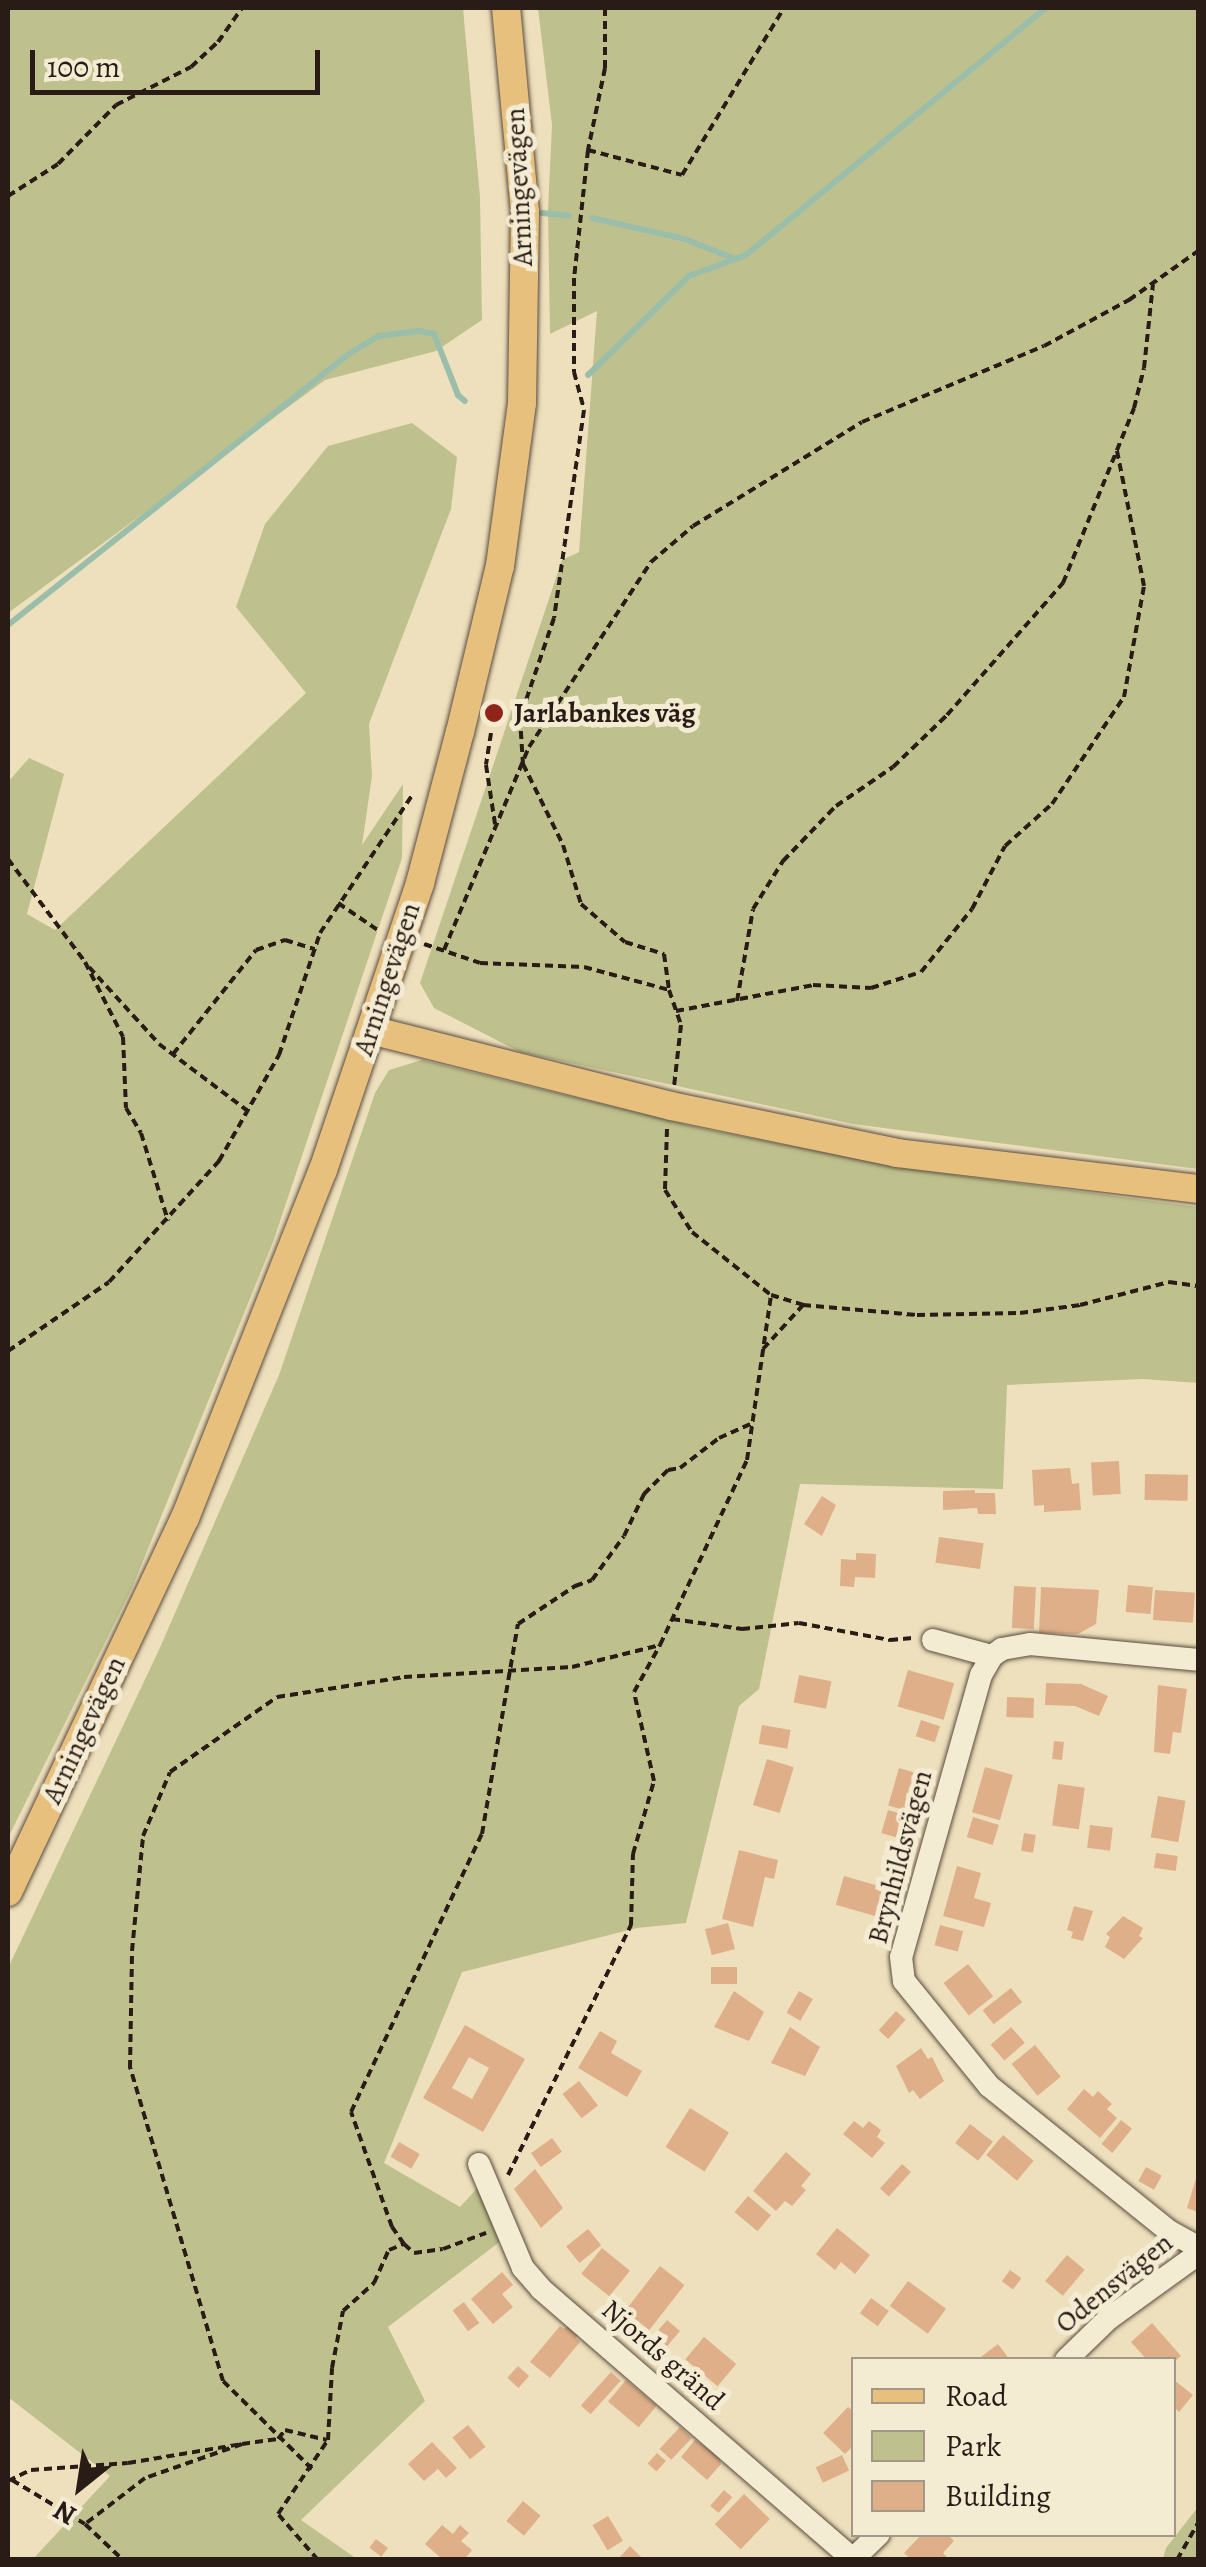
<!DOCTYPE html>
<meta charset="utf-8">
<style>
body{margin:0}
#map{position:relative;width:1206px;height:2567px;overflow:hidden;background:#eee0bc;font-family:Alegreya,serif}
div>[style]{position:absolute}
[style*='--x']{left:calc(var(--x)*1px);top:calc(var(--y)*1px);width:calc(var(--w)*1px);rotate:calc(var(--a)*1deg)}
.green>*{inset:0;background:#bec18d}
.stream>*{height:6px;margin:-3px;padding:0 3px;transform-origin:3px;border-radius:3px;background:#9bbeab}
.building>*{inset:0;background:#dfaf89;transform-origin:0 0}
.path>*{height:4px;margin-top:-2px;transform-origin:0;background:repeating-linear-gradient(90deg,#291b15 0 8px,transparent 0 13px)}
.roads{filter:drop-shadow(0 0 2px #5a4c3f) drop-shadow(0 0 2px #5a4c3f)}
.minor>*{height:22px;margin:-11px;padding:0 11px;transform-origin:11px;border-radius:11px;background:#f4ebd3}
.major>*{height:28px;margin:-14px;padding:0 14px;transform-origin:14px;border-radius:14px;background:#e7c07e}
.dots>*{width:28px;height:28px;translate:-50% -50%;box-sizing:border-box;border:5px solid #f4ebd3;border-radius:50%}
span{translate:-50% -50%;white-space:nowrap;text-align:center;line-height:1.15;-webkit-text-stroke:10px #f4ebd3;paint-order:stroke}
.street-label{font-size:28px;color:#291b15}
.poi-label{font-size:28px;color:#291b15;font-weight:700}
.left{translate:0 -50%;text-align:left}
.frame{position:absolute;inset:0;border:10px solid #291b15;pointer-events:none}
.legend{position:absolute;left:851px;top:2357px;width:325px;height:180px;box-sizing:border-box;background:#f4ebd3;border:2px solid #a39887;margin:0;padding:12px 18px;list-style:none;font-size:30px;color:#291b15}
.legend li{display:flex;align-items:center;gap:20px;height:50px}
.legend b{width:50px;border:2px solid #a39887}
.north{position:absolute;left:30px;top:2437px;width:100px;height:100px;-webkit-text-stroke:8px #f4ebd3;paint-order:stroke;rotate:210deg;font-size:28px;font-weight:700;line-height:40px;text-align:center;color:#291b15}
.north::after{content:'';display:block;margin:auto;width:35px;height:45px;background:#291b15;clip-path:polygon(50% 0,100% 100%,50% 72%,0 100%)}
.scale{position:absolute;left:30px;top:50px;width:290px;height:45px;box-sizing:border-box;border:5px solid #291b15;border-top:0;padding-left:12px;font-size:30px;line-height:35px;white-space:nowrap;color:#291b15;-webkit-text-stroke:8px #f4ebd3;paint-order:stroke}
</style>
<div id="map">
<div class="green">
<i style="clip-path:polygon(8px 8px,463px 8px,480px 197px,482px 320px,436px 351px,325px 380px,8px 613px)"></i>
<i style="clip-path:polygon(538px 8px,1198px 8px,1198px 1169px,853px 1124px,520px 1052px,434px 1008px,420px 983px,562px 560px,579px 552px,597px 311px,550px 334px,548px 210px,552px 125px)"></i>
<i style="clip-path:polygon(412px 423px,457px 457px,451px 509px,369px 724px,372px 776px,362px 845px,403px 784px,402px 858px,273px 1242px,132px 1588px,8px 1838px,8px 782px,29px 758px,64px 774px,27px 914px,55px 930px,306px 693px,236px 607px,265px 524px,328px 446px)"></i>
<i style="clip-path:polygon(422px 1060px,709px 1130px,918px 1170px,1198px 1207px,1198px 1383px,1143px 1379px,1007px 1385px,1003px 1489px,800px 1484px,759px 1689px,739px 1706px,686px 1923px,637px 1928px,462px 1972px,384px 2163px,460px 2207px,481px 2184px,506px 2237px,388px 2327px,425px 2401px,301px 2520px,357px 2559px,33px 2559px,110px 2476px,8px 2397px,8px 1968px,158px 1652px,279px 1375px,375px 1093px,389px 1070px)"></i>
<i style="clip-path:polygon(1198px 2507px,1198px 2559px,1163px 2559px,1166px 2548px)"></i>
</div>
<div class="stream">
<i style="--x:542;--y:213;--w:27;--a:6"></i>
<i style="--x:592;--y:218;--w:95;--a:12.7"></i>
<i style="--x:685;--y:239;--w:54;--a:21.8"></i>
<i style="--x:588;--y:375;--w:141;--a:-44.4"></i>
<i style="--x:689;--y:276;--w:61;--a:-20.2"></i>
<i style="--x:746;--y:255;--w:389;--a:-39.5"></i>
<i style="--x:8;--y:625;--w:433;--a:-38.5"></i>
<i style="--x:347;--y:355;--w:37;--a:-31"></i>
<i style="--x:379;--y:336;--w:40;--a:-7.1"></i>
<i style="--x:419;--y:331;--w:15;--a:11"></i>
<i style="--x:434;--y:334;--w:66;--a:68.5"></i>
<i style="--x:458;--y:395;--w:9;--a:41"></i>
</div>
<div class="building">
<i style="left:1119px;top:1461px;width:33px;height:28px;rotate:87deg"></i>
<i style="clip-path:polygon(1070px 1468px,1072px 1484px,1079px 1483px,1081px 1510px,1044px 1512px,1044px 1505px,1034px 1506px,1032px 1470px)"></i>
<i style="left:1145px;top:1474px;width:43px;height:26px;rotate:1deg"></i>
<i style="clip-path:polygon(975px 1490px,975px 1493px,995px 1493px,996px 1514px,978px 1514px,977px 1508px,943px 1510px,943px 1491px)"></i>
<i style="clip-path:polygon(822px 1496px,836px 1505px,822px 1536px,804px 1524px)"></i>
<i style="left:939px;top:1537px;width:45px;height:26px;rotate:8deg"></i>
<i style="clip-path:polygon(856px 1553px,876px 1554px,875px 1578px,855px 1577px,854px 1587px,840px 1586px,841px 1559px,856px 1560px)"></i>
<i style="left:1128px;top:1585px;width:25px;height:27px;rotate:5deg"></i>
<i style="left:1014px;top:1586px;width:22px;height:42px;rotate:3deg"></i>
<i style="clip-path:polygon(1041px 1587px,1099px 1590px,1096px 1624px,1078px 1634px,1039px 1633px)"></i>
<i style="left:1155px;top:1590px;width:40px;height:30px;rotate:4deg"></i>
<i style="left:908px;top:1670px;width:48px;height:38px;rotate:16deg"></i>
<i style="left:799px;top:1675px;width:33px;height:28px;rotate:11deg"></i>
<i style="clip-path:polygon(1046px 1683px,1081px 1684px,1108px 1696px,1099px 1716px,1075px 1706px,1045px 1705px)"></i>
<i style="clip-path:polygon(1158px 1685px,1187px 1689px,1181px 1733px,1173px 1732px,1170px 1754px,1154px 1752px)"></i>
<i style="left:1007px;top:1697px;width:27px;height:20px;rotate:2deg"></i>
<i style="left:921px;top:1720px;width:20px;height:17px;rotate:18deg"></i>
<i style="left:762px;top:1725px;width:29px;height:19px;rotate:10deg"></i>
<i style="left:1054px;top:1741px;width:10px;height:18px;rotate:6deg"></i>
<i style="left:767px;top:1759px;width:28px;height:48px;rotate:17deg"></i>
<i style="left:985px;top:1767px;width:29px;height:47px;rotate:16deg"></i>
<i style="left:899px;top:1768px;width:29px;height:39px;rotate:16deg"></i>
<i style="left:1058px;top:1784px;width:27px;height:42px;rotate:8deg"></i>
<i style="left:1158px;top:1796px;width:28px;height:42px;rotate:10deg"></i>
<i style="left:888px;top:1810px;width:26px;height:24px;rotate:16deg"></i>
<i style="left:973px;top:1817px;width:27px;height:21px;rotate:17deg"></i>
<i style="left:1090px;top:1825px;width:23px;height:23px;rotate:7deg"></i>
<i style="left:1024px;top:1833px;width:12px;height:18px;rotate:9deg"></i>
<i style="clip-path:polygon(739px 1850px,778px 1860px,774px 1879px,765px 1877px,753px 1927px,722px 1919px)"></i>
<i style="left:1156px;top:1853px;width:22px;height:15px;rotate:8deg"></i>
<i style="clip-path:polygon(957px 1866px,981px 1873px,974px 1898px,991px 1903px,984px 1927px,943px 1916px)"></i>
<i style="left:844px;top:1876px;width:47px;height:30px;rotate:16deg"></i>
<i style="clip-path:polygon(1074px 1906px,1093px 1911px,1083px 1941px,1071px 1938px,1073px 1932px,1067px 1930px)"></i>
<i style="clip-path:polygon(1123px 1916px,1143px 1928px,1139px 1936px,1143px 1938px,1124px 1959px,1105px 1947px,1110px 1937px,1106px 1934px)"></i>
<i style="left:728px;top:1923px;width:27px;height:24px;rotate:75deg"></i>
<i style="left:940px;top:1925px;width:24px;height:21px;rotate:15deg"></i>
<i style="left:968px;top:1964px;width:41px;height:31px;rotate:52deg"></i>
<i style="left:711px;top:1967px;width:26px;height:17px"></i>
<i style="left:1011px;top:1988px;width:18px;height:36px;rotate:52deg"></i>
<i style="clip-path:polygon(734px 1991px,764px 2012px,749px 2041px,714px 2027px)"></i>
<i style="left:799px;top:1991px;width:16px;height:25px;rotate:30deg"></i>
<i style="left:896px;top:2011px;width:13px;height:26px;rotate:42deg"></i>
<i style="clip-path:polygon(evenodd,465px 2025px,525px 2059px,483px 2132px,423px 2098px,465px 2025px,469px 2057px,489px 2068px,472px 2099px,452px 2088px,469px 2057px)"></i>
<i style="clip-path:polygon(790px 2027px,820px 2047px,805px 2076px,771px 2063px)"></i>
<i style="left:1011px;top:2027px;width:21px;height:27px;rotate:49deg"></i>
<i style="clip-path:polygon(600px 2031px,617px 2041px,611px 2053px,642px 2071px,627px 2097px,578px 2068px)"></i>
<i style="left:1035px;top:2045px;width:41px;height:30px;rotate:51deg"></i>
<i style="clip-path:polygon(921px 2048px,928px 2059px,932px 2057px,944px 2081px,920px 2099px,913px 2090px,909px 2093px,896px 2066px)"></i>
<i style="left:579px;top:2081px;width:31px;height:21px;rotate:52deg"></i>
<i style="clip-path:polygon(1084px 2089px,1093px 2097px,1098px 2091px,1112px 2104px,1107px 2109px,1117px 2118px,1100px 2138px,1067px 2109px)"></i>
<i style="left:690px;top:2108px;width:46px;height:46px;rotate:32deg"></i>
<i style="left:1121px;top:2120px;width:14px;height:31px;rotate:39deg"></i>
<i style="clip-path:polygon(854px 2121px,863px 2128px,869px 2121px,881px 2130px,877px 2137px,885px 2143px,872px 2158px,843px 2134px)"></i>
<i style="left:970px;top:2124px;width:29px;height:24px;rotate:38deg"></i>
<i style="left:1003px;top:2135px;width:40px;height:26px;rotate:40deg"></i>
<i style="left:552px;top:2138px;width:17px;height:26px;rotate:54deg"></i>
<i style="left:399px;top:2142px;width:24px;height:17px;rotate:30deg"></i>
<i style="clip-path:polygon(786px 2152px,811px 2174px,801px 2186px,806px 2190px,792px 2206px,785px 2201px,776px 2211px,753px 2191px)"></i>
<i style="left:902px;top:2164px;width:12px;height:33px;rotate:42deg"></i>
<i style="left:1146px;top:2167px;width:18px;height:16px;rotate:29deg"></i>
<i style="clip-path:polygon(535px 2169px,563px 2208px,541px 2228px,514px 2189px)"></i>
<i style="clip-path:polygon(1198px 2172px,1198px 2212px,1187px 2208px)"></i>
<i style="left:748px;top:2196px;width:30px;height:21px;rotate:40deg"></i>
<i style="clip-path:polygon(837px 2228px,870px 2255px,855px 2274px,841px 2262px,835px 2270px,816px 2254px)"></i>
<i style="left:588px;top:2229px;width:21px;height:28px;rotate:51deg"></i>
<i style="left:602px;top:2248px;width:36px;height:33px;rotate:39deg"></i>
<i style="left:1067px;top:2255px;width:23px;height:34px;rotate:40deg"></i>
<i style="left:660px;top:2266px;width:31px;height:57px;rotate:38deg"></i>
<i style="left:1010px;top:2270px;width:14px;height:14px;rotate:36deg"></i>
<i style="clip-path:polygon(502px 2272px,513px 2285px,502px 2294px,513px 2307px,493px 2324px,471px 2299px)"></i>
<i style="left:908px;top:2281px;width:47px;height:31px;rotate:36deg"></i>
<i style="left:871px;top:2298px;width:22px;height:19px;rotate:36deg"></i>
<i style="left:464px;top:2302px;width:26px;height:14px;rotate:54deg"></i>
<i style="left:667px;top:2320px;width:17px;height:20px;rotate:40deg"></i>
<i style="clip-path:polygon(1152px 2323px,1181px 2356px,1174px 2362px,1147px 2360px,1131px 2342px)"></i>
<i style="clip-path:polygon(568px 2325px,579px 2334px,576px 2338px,580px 2342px,550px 2378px,530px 2362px,560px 2326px,564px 2329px)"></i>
<i style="left:704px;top:2337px;width:42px;height:29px;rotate:40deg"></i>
<i style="clip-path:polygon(998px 2344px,1010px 2360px,982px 2360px,981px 2357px)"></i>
<i style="left:518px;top:2366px;width:15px;height:16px;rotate:42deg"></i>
<i style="left:611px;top:2372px;width:13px;height:45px;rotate:42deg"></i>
<i style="left:626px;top:2380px;width:40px;height:28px;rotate:40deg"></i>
<i style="clip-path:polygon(1174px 2380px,1193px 2395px,1179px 2412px,1174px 2407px)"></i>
<i style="clip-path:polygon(848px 2407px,854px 2412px,854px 2445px,845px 2454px,823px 2433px)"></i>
<i style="left:468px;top:2425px;width:28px;height:20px;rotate:51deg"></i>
<i style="left:680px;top:2427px;width:16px;height:30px;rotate:43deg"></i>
<i style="clip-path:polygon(695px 2440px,719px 2456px,721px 2464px,707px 2480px,681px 2457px)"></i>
<i style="clip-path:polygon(432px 2442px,457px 2468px,446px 2478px,438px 2469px,424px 2481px,408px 2464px)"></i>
<i style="left:657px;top:2453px;width:12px;height:14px;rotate:42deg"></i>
<i style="left:842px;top:2455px;width:17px;height:29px;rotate:65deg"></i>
<i style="left:724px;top:2490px;width:11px;height:21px;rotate:41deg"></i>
<i style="left:744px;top:2494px;width:36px;height:42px;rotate:44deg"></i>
<i style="left:523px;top:2501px;width:23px;height:26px;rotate:40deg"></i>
<i style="left:608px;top:2516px;width:29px;height:18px;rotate:59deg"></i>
<i style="clip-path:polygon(442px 2525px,453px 2534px,460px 2525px,469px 2533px,461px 2541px,472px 2550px,464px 2560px,443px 2560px,425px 2544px)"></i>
<i style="clip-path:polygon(922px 2534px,947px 2534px,954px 2541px,943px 2553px,950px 2560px,912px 2560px,904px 2553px)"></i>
<i style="left:376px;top:2539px;width:15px;height:11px;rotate:37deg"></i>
<i style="clip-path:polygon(630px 2546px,644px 2560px,617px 2560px)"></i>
</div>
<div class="path">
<i style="--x:605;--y:8;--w:60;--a:90"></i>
<i style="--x:605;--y:68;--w:84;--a:101.7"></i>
<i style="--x:588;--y:150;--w:129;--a:96.2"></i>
<i style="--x:574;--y:278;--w:94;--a:90"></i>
<i style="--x:574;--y:372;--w:39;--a:75"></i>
<i style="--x:584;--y:410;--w:210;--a:98.2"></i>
<i style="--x:554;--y:618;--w:106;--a:108.8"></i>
<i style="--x:520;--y:718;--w:46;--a:86.3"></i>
<i style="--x:523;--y:764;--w:90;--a:63.7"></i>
<i style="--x:563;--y:845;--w:62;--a:73"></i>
<i style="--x:581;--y:904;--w:58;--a:40.8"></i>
<i style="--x:625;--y:942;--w:41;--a:17.1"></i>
<i style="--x:664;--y:954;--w:36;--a:82"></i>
<i style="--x:588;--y:150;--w:97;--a:14.9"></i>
<i style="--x:682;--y:175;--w:196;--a:-58.6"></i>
<i style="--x:8;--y:196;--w:59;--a:-32.6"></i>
<i style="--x:58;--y:164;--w:83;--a:-45.5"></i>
<i style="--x:116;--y:105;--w:84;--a:-26.9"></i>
<i style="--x:191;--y:67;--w:37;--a:-43"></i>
<i style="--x:218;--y:42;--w:42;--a:-54.8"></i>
<i style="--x:491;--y:733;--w:32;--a:99"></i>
<i style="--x:486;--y:765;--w:60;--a:81.3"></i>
<i style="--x:8;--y:859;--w:129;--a:53.2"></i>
<i style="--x:85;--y:962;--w:84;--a:63.1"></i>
<i style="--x:123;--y:1037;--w:71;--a:87.6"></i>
<i style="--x:126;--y:1108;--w:29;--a:59"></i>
<i style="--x:141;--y:1133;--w:92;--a:72.9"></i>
<i style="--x:338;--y:903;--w:50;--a:34.3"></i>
<i style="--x:424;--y:944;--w:59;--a:18.7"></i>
<i style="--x:480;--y:963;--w:104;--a:2.2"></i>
<i style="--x:584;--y:967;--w:88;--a:15.1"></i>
<i style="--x:669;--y:990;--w:37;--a:71"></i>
<i style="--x:681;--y:1025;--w:61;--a:96.5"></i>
<i style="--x:444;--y:950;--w:220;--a:-67.3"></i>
<i style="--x:529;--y:747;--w:222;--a:-56.6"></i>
<i style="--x:651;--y:562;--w:55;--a:-40.6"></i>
<i style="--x:693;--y:526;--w:198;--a:-31.6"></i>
<i style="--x:862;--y:422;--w:197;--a:-22.7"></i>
<i style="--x:1044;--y:346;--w:97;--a:-28.4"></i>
<i style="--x:1129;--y:300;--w:85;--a:-35.4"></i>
<i style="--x:89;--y:967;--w:104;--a:47.7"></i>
<i style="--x:159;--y:1044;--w:111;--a:37"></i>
<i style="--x:737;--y:1001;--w:93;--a:-80.1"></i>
<i style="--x:753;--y:909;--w:57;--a:-58"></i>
<i style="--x:783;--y:861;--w:76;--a:-46.1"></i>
<i style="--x:836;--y:806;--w:69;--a:-34.4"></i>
<i style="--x:893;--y:767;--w:75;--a:-43.9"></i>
<i style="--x:947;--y:715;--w:176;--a:-48.7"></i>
<i style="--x:1063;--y:583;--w:189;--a:-67.9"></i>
<i style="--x:1134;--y:408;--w:41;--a:-76"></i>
<i style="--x:1144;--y:368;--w:84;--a:-83.9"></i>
<i style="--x:676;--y:1011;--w:139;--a:-10.7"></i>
<i style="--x:813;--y:985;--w:58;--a:3"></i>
<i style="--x:871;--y:988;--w:52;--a:-17.7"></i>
<i style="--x:921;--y:972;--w:81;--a:-51"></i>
<i style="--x:972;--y:909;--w:71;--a:-62.4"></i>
<i style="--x:1005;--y:846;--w:63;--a:-41.8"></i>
<i style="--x:1052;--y:804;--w:129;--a:-56.1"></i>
<i style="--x:1124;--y:697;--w:113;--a:-79.8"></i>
<i style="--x:1144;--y:586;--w:138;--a:-101.3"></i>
<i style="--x:173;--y:1054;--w:133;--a:-51.4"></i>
<i style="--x:256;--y:950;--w:31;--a:-19"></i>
<i style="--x:285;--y:940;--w:31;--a:17"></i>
<i style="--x:667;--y:1129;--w:61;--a:91.9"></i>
<i style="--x:665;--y:1190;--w:50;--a:57.3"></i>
<i style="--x:692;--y:1232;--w:101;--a:38.6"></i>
<i style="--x:771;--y:1295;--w:34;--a:17"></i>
<i style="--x:803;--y:1305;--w:114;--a:5"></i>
<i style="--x:917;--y:1315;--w:103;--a:-1.1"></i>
<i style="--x:1020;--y:1313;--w:61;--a:-7.6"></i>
<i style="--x:1080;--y:1305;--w:92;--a:-14.5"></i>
<i style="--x:1169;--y:1282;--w:29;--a:8"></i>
<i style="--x:763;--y:1349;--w:59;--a:-47.7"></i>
<i style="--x:8;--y:1351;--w:122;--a:-34.3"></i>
<i style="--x:109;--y:1282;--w:164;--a:-47.7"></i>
<i style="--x:219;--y:1161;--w:122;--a:-60.5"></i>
<i style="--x:279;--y:1055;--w:129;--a:-71.4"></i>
<i style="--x:320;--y:933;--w:167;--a:-56.2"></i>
<i style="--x:672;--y:1619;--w:71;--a:8.1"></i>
<i style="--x:742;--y:1629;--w:57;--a:-6"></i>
<i style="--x:799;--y:1623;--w:93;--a:10.6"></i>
<i style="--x:890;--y:1640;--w:23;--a:-5"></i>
<i style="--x:508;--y:2175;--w:279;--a:-63.8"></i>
<i style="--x:631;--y:1925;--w:71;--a:-88.4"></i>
<i style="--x:633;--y:1854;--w:76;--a:-74"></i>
<i style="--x:654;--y:1781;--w:91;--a:-102.7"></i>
<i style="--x:634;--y:1692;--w:54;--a:-61"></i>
<i style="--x:404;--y:2244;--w:21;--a:-125"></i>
<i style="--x:392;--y:2227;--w:122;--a:-109.6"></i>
<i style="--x:351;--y:2112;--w:307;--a:-64.8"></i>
<i style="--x:482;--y:1834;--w:213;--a:-80.3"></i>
<i style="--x:518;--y:1624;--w:69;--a:-33.7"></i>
<i style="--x:575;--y:1586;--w:18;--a:-19"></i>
<i style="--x:592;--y:1580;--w:54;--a:-54"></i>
<i style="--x:624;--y:1536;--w:47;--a:-64.5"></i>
<i style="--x:644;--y:1494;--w:34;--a:-45"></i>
<i style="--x:668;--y:1470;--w:12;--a:-9"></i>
<i style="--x:680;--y:1468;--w:49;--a:-37.6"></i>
<i style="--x:719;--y:1438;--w:36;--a:-24"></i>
<i style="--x:242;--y:2444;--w:36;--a:-8"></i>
<i style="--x:278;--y:2439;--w:11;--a:-52"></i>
<i style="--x:285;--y:2430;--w:43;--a:13.4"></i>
<i style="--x:312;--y:2469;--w:125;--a:-135.3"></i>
<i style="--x:223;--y:2381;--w:327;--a:-106.5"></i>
<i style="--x:130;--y:2068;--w:117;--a:-89"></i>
<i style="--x:132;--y:1951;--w:116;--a:-84.5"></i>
<i style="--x:143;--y:1836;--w:69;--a:-67.1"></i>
<i style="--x:170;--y:1772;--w:131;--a:-35"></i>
<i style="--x:277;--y:1697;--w:129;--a:-8.9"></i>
<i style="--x:404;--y:1677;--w:168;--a:-3.4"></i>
<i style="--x:572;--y:1667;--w:91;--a:-14"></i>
<i style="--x:660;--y:1645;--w:204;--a:-64.8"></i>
<i style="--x:747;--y:1460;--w:167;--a:-81.7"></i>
<i style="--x:12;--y:2480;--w:85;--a:31.1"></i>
<i style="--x:8;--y:2481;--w:25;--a:-26"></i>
<i style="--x:31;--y:2470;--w:97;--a:-4.1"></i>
<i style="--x:128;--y:2463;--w:116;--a:-9.5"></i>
<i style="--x:242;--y:2444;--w:103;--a:160.7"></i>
<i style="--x:145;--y:2478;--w:76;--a:142.5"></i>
<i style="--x:85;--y:2524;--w:52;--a:43.5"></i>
<i style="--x:318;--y:2560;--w:61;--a:-131"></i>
<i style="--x:278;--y:2514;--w:89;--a:-56"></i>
<i style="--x:328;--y:2440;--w:72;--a:-86.8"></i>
<i style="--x:332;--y:2368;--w:58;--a:-79.1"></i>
<i style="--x:343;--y:2311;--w:42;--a:-42.1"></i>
<i style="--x:374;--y:2283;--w:36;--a:-66"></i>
<i style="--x:389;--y:2250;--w:16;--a:-22"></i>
<i style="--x:404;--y:2244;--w:13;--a:42"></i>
<i style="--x:414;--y:2253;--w:29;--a:-8"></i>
<i style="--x:443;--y:2249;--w:46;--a:-20.4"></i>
<i style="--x:1177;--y:2560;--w:43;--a:-60.4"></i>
</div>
<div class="roads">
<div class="minor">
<i style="--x:933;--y:1640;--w:61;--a:15.2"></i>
<i style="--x:992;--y:1656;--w:12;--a:-35"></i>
<i style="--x:1002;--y:1649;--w:28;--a:-10"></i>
<i style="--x:1030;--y:1644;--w:169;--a:5.4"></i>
<i style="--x:992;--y:1656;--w:22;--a:120"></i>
<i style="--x:981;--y:1675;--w:293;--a:105.8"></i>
<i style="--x:901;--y:1957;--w:24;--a:83"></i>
<i style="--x:904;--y:1981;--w:135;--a:51"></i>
<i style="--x:989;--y:2086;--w:231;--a:38.9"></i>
<i style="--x:1169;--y:2231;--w:33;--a:29"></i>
<i style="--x:479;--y:2164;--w:113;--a:67.1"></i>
<i style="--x:523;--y:2268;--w:28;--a:49"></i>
<i style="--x:541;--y:2289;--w:413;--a:40.9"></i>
<i style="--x:1066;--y:2360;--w:59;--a:-44.3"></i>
<i style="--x:1108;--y:2319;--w:111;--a:-35.8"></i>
<i style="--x:852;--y:2560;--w:37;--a:-44"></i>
</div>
<div class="major">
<i style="--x:371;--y:1030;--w:309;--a:14.2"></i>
<i style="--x:671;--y:1106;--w:231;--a:11.7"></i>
<i style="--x:897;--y:1153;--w:303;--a:6.8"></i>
<i style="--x:8;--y:1892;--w:414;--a:-64.7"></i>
<i style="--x:185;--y:1518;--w:374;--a:-68.4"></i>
<i style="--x:323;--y:1170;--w:303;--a:-71.3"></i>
<i style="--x:420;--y:883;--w:156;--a:-75.2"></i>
<i style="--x:460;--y:732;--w:171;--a:-76.5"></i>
<i style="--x:500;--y:566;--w:164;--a:-82.3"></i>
<i style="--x:522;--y:403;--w:191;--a:-89.1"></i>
<i style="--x:525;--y:212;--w:205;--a:-95.3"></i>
</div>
</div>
<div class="dots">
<i style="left:494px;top:713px;background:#8f2418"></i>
</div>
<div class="street-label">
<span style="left:519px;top:187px;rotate:-93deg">Arningevägen</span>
<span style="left:387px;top:979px;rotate:-72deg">Arningevägen</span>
<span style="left:84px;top:1730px;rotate:-65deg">Arningevägen</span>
<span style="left:900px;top:1857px;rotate:-75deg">Brynhildsvägen</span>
<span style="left:1114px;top:2283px;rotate:-39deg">Odensvägen</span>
<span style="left:663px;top:2355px;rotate:41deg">Njords gränd</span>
</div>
<div class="poi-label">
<span class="left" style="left:514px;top:713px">Jarlabankes väg</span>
</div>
<div class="frame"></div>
<ul class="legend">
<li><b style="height:12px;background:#e7c07e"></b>Road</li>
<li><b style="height:28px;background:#bec18d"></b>Park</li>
<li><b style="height:28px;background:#dfaf89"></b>Building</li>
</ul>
<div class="north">N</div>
<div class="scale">100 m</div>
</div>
